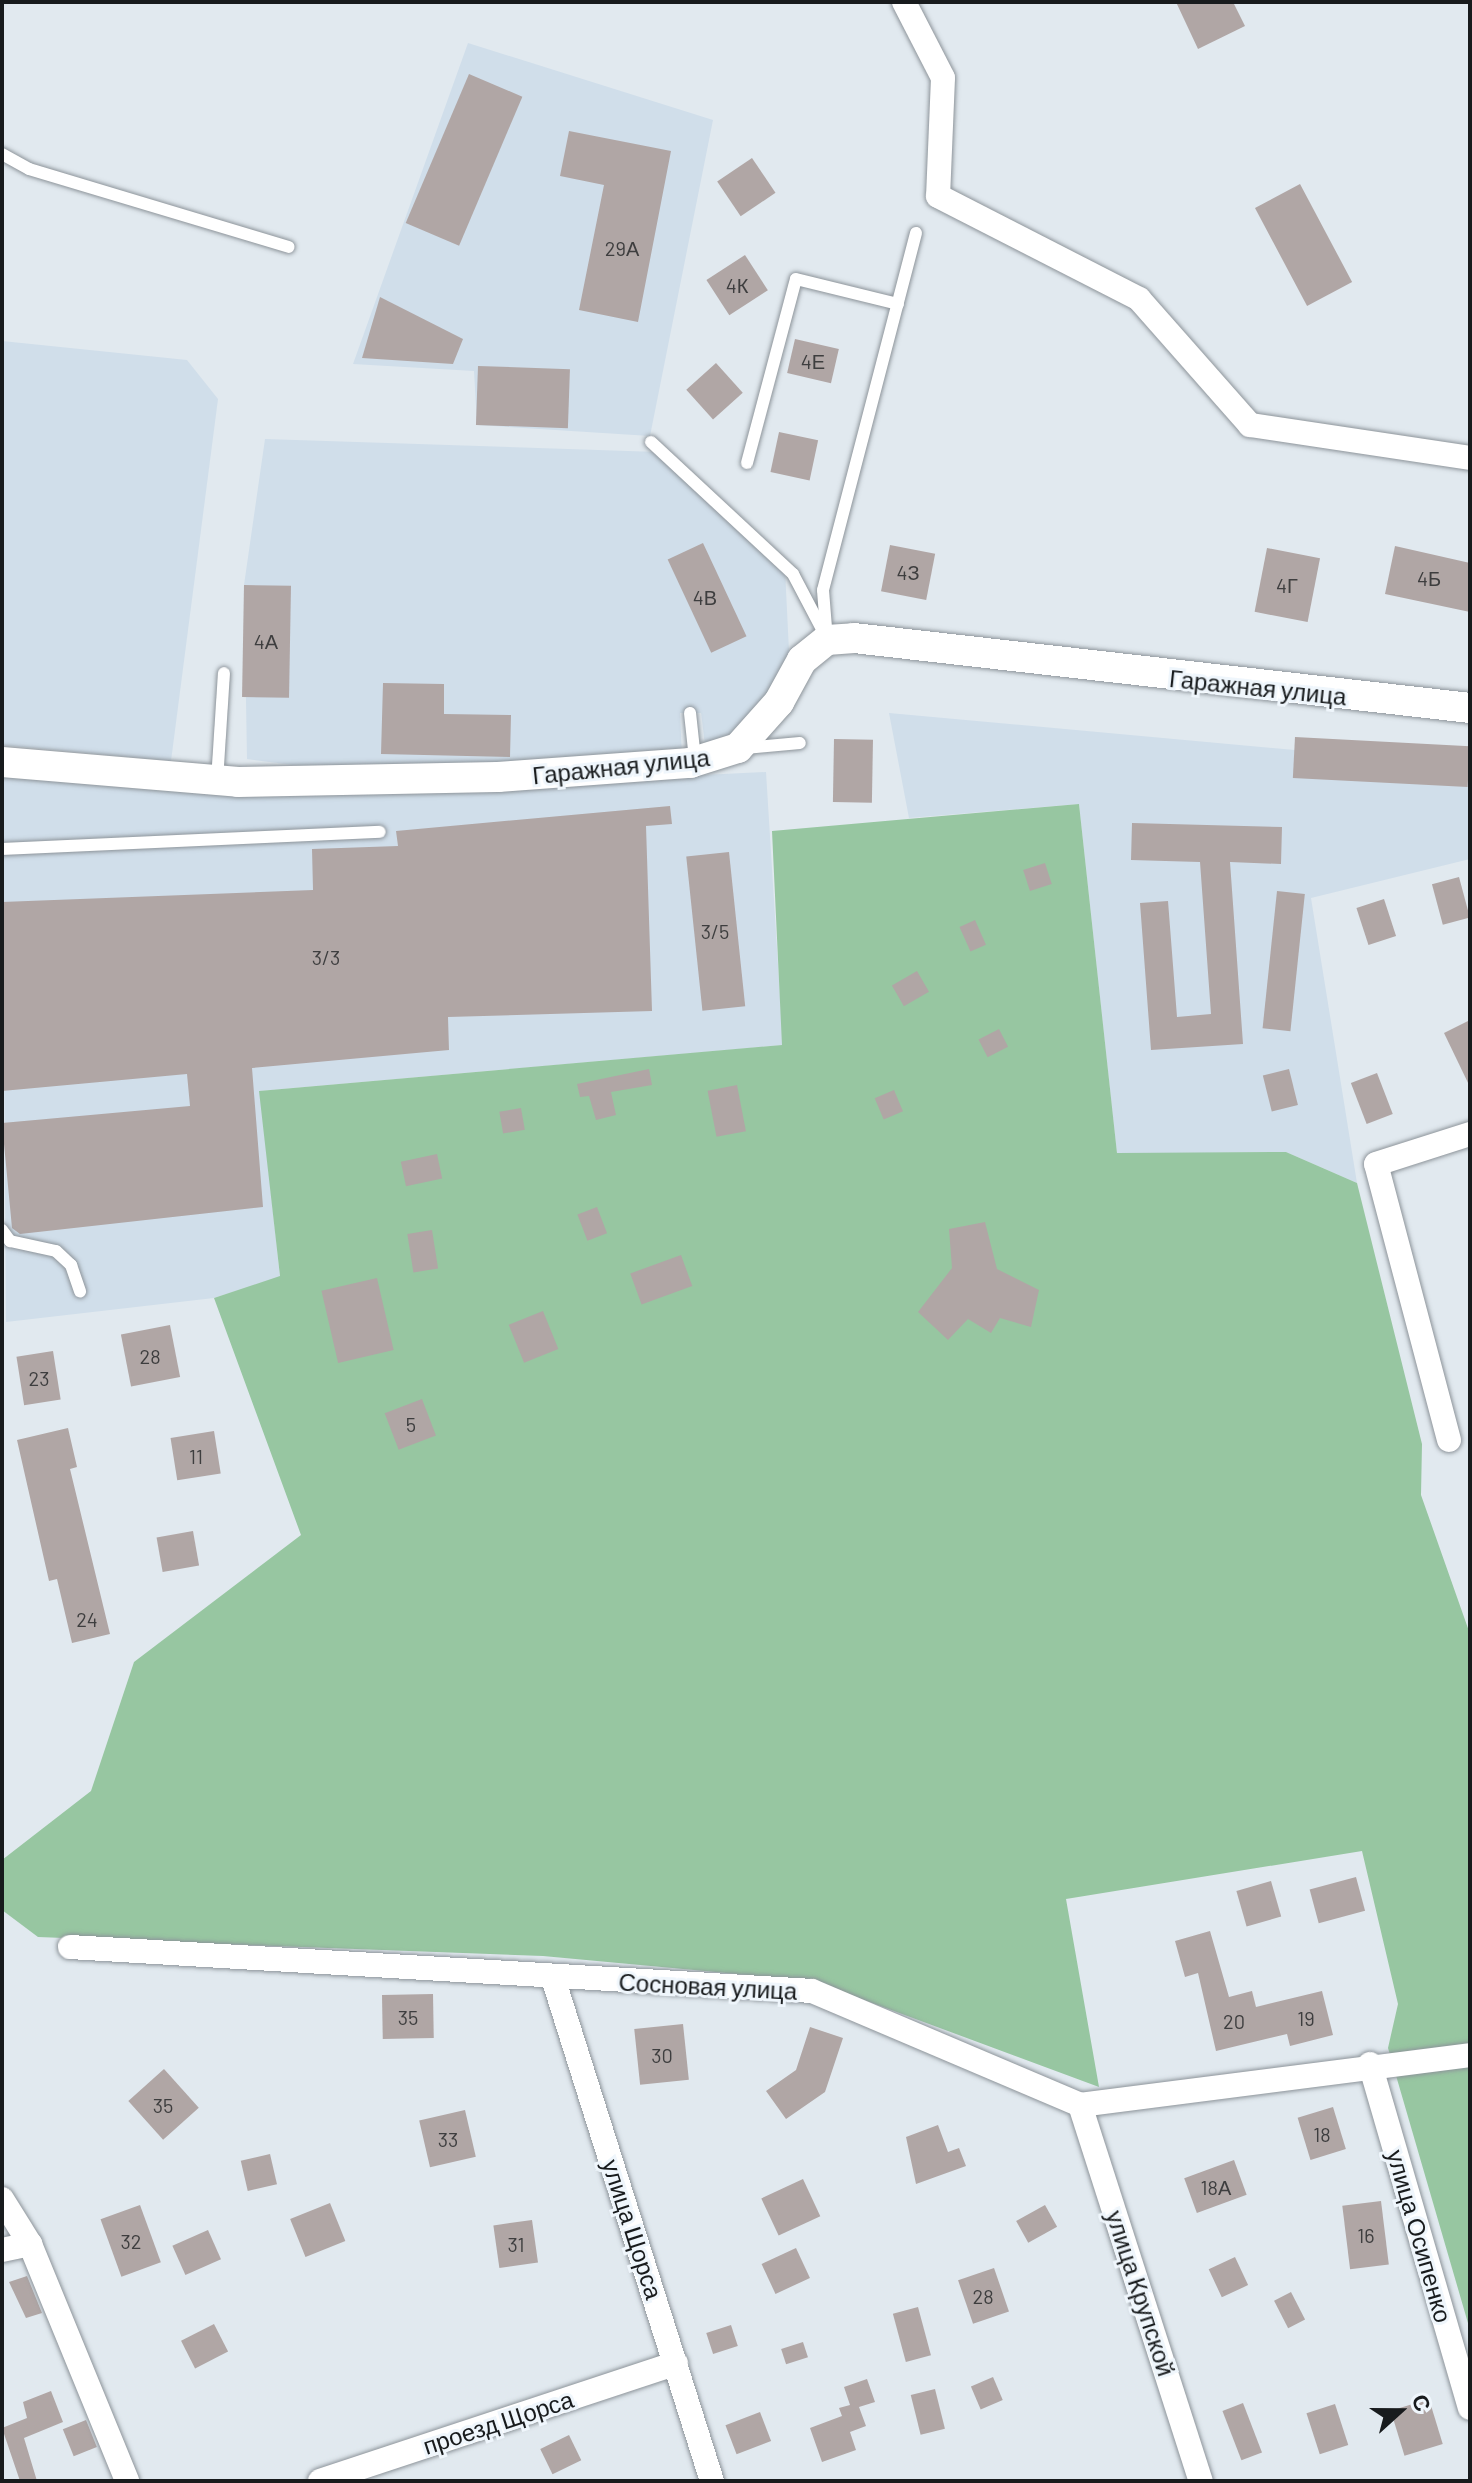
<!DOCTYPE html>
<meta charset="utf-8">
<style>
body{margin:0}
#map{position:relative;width:1472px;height:2483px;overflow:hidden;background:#e1e9ef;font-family:Barlow,sans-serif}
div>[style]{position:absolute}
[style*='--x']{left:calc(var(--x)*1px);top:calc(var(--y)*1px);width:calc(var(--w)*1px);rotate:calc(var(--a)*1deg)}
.built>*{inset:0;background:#d0deea}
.green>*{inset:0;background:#97c6a1}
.building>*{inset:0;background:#b0a6a5;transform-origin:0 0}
.roads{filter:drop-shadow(0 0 2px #8d949a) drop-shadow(0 0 2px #8d949a)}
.service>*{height:12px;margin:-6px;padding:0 6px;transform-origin:6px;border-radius:6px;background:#fff}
.minor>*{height:24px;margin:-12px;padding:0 12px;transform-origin:12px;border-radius:12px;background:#fff}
.tertiary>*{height:30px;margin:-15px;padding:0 15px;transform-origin:15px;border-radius:15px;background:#fff}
span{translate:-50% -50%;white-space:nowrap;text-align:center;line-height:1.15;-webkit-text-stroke:6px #eff6fc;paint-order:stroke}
.number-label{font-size:20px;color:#3e3e3f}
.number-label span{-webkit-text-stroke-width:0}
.street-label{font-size:24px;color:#181b1d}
.frame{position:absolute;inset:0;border:4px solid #181b1d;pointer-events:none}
.north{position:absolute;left:1360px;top:2371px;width:80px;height:80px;-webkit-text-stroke:6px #eff6fc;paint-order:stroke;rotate:69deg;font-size:22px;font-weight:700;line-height:32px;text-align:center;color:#181b1d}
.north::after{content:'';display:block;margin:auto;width:28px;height:36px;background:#181b1d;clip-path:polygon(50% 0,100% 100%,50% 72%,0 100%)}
</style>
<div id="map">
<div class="built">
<i style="clip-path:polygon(468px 43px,713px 120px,650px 436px,477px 425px,474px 371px,353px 364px)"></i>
<i style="clip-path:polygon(2px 341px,187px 360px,218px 399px,171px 761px,2px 745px)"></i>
<i style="clip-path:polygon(265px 439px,658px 452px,785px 569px,790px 672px,737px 743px,706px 753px,701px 713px,680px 713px,682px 756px,323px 769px,247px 759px,244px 585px)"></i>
<i style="clip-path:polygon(889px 713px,1470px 766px,1470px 859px,1311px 898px,1357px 1183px,1286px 1152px,1117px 1154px,1079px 804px,909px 818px)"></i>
<i style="clip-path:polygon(766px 772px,783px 1045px,260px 1091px,280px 1277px,214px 1298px,6px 1322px,2px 777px,247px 797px)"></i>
</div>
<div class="green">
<i style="clip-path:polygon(1079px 804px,1117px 1153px,1286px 1152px,1357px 1183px,1422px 1444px,1421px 1495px,1470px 1634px,1470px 2330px,1388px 2048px,1398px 2004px,1362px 1851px,1066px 1899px,1099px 2087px,813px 1981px,543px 1956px,38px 1937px,2px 1910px,2px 1860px,91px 1791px,134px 1662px,301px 1535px,214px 1298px,280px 1276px,259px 1091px,782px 1045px,772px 831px)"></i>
</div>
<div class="building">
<i style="clip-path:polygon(1176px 2px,1233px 2px,1245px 26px,1198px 49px)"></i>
<i style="left:469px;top:74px;width:58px;height:162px;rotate:23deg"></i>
<i style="clip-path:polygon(569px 131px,671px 151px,638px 322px,579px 310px,604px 185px,560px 176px)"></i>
<i style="left:752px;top:158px;width:42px;height:42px;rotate:56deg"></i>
<i style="left:1300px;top:184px;width:111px;height:51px;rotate:62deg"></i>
<i style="left:745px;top:255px;width:42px;height:46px;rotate:57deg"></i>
<i style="clip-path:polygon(380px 297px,463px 339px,453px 364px,362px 358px)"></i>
<i style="left:795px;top:339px;width:45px;height:35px;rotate:13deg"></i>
<i style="left:716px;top:363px;width:40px;height:40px;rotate:48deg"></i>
<i style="left:478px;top:366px;width:92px;height:59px;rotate:2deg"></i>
<i style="left:779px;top:432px;width:40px;height:41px;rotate:12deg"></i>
<i style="left:703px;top:543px;width:103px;height:39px;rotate:65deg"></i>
<i style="left:890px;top:545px;width:46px;height:47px;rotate:11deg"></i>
<i style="clip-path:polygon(1395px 546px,1470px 563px,1470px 612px,1385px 594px)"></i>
<i style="left:1267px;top:548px;width:54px;height:65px;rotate:11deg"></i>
<i style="left:244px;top:585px;width:47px;height:112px;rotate:1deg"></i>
<i style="clip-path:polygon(383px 683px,444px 684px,444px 714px,511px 715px,510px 757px,381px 754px)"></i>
<i style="left:1295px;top:737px;width:175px;height:41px;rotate:3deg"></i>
<i style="left:834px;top:739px;width:39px;height:63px;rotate:1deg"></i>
<i style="clip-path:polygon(670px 806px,672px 824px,646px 826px,652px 1011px,448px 1017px,449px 1050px,252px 1068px,263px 1207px,20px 1234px,12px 1228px,2px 1123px,190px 1106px,187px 1074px,2px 1091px,2px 902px,313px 890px,312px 849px,398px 846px,396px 831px)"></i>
<i style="clip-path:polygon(1132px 823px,1282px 827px,1281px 864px,1230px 862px,1243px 1044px,1151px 1050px,1140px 903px,1168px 901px,1177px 1017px,1211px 1014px,1200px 862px,1131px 860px)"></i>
<i style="left:729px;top:852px;width:155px;height:43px;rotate:84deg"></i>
<i style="left:1045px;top:863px;width:22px;height:23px;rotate:72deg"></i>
<i style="left:1459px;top:877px;width:42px;height:28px;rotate:75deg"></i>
<i style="left:1277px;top:891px;width:28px;height:138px;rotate:6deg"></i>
<i style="left:1384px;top:899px;width:39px;height:29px;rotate:72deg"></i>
<i style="left:975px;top:920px;width:27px;height:17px;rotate:66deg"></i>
<i style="left:917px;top:971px;width:24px;height:29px;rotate:60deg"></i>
<i style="clip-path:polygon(1470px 1020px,1470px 1087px,1444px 1033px)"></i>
<i style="left:999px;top:1029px;width:20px;height:23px;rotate:63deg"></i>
<i style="clip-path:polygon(649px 1069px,652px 1085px,611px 1092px,616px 1115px,596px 1120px,589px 1096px,580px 1097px,577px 1084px)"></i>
<i style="left:1289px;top:1069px;width:37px;height:27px;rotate:76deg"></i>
<i style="left:1377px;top:1073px;width:44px;height:28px;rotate:69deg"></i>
<i style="left:737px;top:1085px;width:47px;height:30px;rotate:79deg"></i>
<i style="left:894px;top:1090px;width:23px;height:21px;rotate:67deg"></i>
<i style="left:521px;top:1108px;width:22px;height:22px;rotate:80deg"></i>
<i style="left:437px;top:1154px;width:25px;height:37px;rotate:78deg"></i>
<i style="left:597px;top:1207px;width:28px;height:21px;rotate:69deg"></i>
<i style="clip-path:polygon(985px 1222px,997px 1269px,1039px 1290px,1031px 1327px,1000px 1318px,991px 1333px,968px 1319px,948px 1340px,918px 1312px,952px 1268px,949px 1229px)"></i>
<i style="left:432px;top:1230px;width:39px;height:25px;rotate:81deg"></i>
<i style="left:681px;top:1255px;width:33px;height:54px;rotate:70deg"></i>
<i style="left:377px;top:1278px;width:74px;height:57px;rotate:77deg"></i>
<i style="left:543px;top:1311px;width:41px;height:37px;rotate:68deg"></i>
<i style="left:170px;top:1325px;width:53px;height:50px;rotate:79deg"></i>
<i style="left:53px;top:1351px;width:49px;height:37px;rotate:81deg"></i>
<i style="left:422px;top:1399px;width:39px;height:40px;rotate:69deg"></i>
<i style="clip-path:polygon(68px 1428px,77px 1467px,70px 1469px,110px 1634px,72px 1643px,57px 1579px,49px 1581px,17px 1440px)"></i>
<i style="left:214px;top:1431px;width:43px;height:44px;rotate:81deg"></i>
<i style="left:193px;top:1531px;width:35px;height:37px;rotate:80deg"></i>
<i style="left:1356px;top:1877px;width:35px;height:48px;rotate:75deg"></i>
<i style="left:1271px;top:1881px;width:37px;height:36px;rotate:74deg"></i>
<i style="clip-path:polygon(1210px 1931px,1229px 1997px,1252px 1991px,1256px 2007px,1322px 1991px,1333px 2035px,1290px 2046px,1287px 2034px,1216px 2051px,1198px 1973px,1185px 1977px,1175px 1941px)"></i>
<i style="left:433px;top:1994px;width:44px;height:51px;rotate:89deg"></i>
<i style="left:683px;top:2024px;width:56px;height:49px;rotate:84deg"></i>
<i style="clip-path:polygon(810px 2027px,843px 2038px,825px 2092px,786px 2119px,766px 2091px,796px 2070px)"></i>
<i style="left:164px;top:2069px;width:52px;height:48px;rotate:48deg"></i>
<i style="left:1333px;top:2107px;width:44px;height:37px;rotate:73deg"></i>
<i style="left:465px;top:2110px;width:48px;height:47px;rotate:77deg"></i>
<i style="clip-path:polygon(938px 2125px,948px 2152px,959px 2148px,966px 2166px,916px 2184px,906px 2137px)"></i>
<i style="left:270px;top:2154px;width:31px;height:30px;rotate:77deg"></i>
<i style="left:1234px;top:2160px;width:37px;height:53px;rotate:70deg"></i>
<i style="left:803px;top:2179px;width:41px;height:46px;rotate:65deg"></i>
<i style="left:1381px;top:2201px;width:64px;height:39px;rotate:83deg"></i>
<i style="left:330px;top:2203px;width:41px;height:43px;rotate:68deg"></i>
<i style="left:140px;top:2205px;width:61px;height:42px;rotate:70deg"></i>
<i style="left:1045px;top:2205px;width:25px;height:33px;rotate:61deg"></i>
<i style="left:532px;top:2220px;width:43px;height:39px;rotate:82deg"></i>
<i style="left:208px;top:2230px;width:32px;height:39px;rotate:66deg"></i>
<i style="left:796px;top:2248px;width:33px;height:38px;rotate:65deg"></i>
<i style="left:1235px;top:2257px;width:31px;height:29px;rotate:65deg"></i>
<i style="left:994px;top:2268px;width:46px;height:38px;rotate:71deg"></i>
<i style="clip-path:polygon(27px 2276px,42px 2313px,26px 2318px,9px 2282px)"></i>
<i style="left:1291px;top:2292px;width:31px;height:19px;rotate:63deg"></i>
<i style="left:918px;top:2307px;width:50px;height:26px;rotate:75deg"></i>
<i style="left:214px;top:2324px;width:31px;height:37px;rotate:63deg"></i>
<i style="left:731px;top:2325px;width:22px;height:26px;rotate:72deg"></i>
<i style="left:803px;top:2342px;width:16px;height:23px;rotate:72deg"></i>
<i style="left:993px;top:2377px;width:25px;height:24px;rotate:67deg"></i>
<i style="clip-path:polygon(867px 2379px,875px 2402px,859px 2407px,866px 2426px,850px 2432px,856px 2450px,822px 2462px,810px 2428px,842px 2416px,839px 2408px,850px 2405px,844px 2387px)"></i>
<i style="left:935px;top:2389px;width:41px;height:25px;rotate:76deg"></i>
<i style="clip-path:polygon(51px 2391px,63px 2422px,24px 2438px,37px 2481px,20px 2481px,2px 2428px,27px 2418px,23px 2402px)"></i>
<i style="left:1429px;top:2399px;width:47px;height:40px;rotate:73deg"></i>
<i style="left:1243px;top:2403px;width:53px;height:22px;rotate:69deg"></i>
<i style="left:1335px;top:2404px;width:43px;height:30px;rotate:72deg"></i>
<i style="left:760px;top:2412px;width:31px;height:37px;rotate:69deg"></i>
<i style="left:86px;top:2420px;width:29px;height:25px;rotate:68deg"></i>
<i style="left:569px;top:2435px;width:28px;height:32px;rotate:64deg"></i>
</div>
<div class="roads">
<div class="service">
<i style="--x:2;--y:154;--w:31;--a:29"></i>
<i style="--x:29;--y:169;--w:271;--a:16.7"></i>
<i style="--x:651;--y:442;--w:194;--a:42.9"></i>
<i style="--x:793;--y:574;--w:67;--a:62.3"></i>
<i style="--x:747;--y:463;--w:190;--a:-75.1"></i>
<i style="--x:796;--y:279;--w:105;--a:13.8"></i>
<i style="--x:827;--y:640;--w:50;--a:-94.6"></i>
<i style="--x:823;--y:590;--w:369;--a:-75.4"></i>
<i style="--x:690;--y:713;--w:46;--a:83.8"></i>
<i style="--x:745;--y:748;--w:55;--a:-5.2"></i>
<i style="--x:217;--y:781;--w:108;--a:-86.3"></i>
<i style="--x:2;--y:849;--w:378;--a:-2.6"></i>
<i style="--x:2;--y:1230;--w:14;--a:54"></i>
<i style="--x:10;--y:1241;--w:47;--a:12.3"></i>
<i style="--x:56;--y:1251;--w:21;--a:43"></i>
<i style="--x:71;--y:1265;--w:28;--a:71"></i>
</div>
<div class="minor">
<i style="--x:904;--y:2;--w:85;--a:62.8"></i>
<i style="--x:943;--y:78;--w:118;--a:92.4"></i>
<i style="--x:938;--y:196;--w:226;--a:27.1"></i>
<i style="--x:1139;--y:299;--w:168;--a:48.6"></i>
<i style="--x:1250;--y:425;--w:222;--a:8.5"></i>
<i style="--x:1449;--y:1440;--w:285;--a:-104.8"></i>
<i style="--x:1376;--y:1164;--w:99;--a:-17.7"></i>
<i style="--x:70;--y:1947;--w:743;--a:3.39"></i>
<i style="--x:812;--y:1991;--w:291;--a:23"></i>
<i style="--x:1080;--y:2105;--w:393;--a:-7.3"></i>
<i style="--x:553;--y:1978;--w:528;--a:72.46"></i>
<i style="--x:1370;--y:2064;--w:358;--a:73.8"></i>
<i style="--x:1080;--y:2105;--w:395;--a:72.2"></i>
<i style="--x:2;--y:2199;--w:53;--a:58.1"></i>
<i style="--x:30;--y:2244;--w:256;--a:67.7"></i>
<i style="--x:2;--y:2250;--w:29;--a:-12"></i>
<i style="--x:320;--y:2481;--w:375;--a:-18.3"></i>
</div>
<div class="tertiary">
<i style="--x:2;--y:762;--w:237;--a:4.8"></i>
<i style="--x:238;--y:782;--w:260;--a:-1.1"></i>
<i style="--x:498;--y:777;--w:193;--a:-4.2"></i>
<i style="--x:690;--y:763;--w:50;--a:-17.4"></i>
<i style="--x:738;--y:748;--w:62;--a:-48.3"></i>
<i style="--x:779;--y:702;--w:48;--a:-61.3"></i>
<i style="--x:802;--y:660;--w:32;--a:-39"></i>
<i style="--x:827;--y:640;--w:27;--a:-4"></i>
<i style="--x:854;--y:638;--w:620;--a:6.48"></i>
</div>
</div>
<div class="number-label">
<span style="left:622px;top:248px">29А</span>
<span style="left:737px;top:285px">4К</span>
<span style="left:813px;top:361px">4Е</span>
<span style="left:908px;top:572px">4З</span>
<span style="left:1429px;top:578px">4Б</span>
<span style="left:1287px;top:585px">4Г</span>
<span style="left:705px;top:597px">4В</span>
<span style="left:266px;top:641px">4А</span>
<span style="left:715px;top:931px">3/5</span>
<span style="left:326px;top:957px">3/3</span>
<span style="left:150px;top:1356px">28</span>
<span style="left:39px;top:1378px">23</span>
<span style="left:411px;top:1424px">5</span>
<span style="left:196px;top:1456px">11</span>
<span style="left:87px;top:1619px">24</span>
<span style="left:408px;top:2017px">35</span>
<span style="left:1306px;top:2018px">19</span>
<span style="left:1234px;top:2021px">20</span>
<span style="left:662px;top:2055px">30</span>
<span style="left:163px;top:2105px">35</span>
<span style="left:1322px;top:2134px">18</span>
<span style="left:448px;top:2139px">33</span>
<span style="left:1216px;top:2187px">18А</span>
<span style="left:1366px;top:2235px">16</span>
<span style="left:131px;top:2241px">32</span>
<span style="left:516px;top:2244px">31</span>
<span style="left:983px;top:2296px">28</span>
</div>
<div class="street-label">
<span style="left:1258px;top:687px;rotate:6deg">Гаражная улица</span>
<span style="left:621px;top:766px;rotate:-6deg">Гаражная улица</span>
<span style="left:708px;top:1986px;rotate:3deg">Сосновая улица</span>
<span style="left:633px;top:2229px;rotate:72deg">улица Щорса</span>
<span style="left:1420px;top:2236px;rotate:74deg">улица Осипенко</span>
<span style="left:1141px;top:2293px;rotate:72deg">улица Крупской</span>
<span style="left:498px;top:2422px;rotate:-18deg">проезд Щорса</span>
</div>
<div class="frame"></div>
<div class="north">С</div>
</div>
